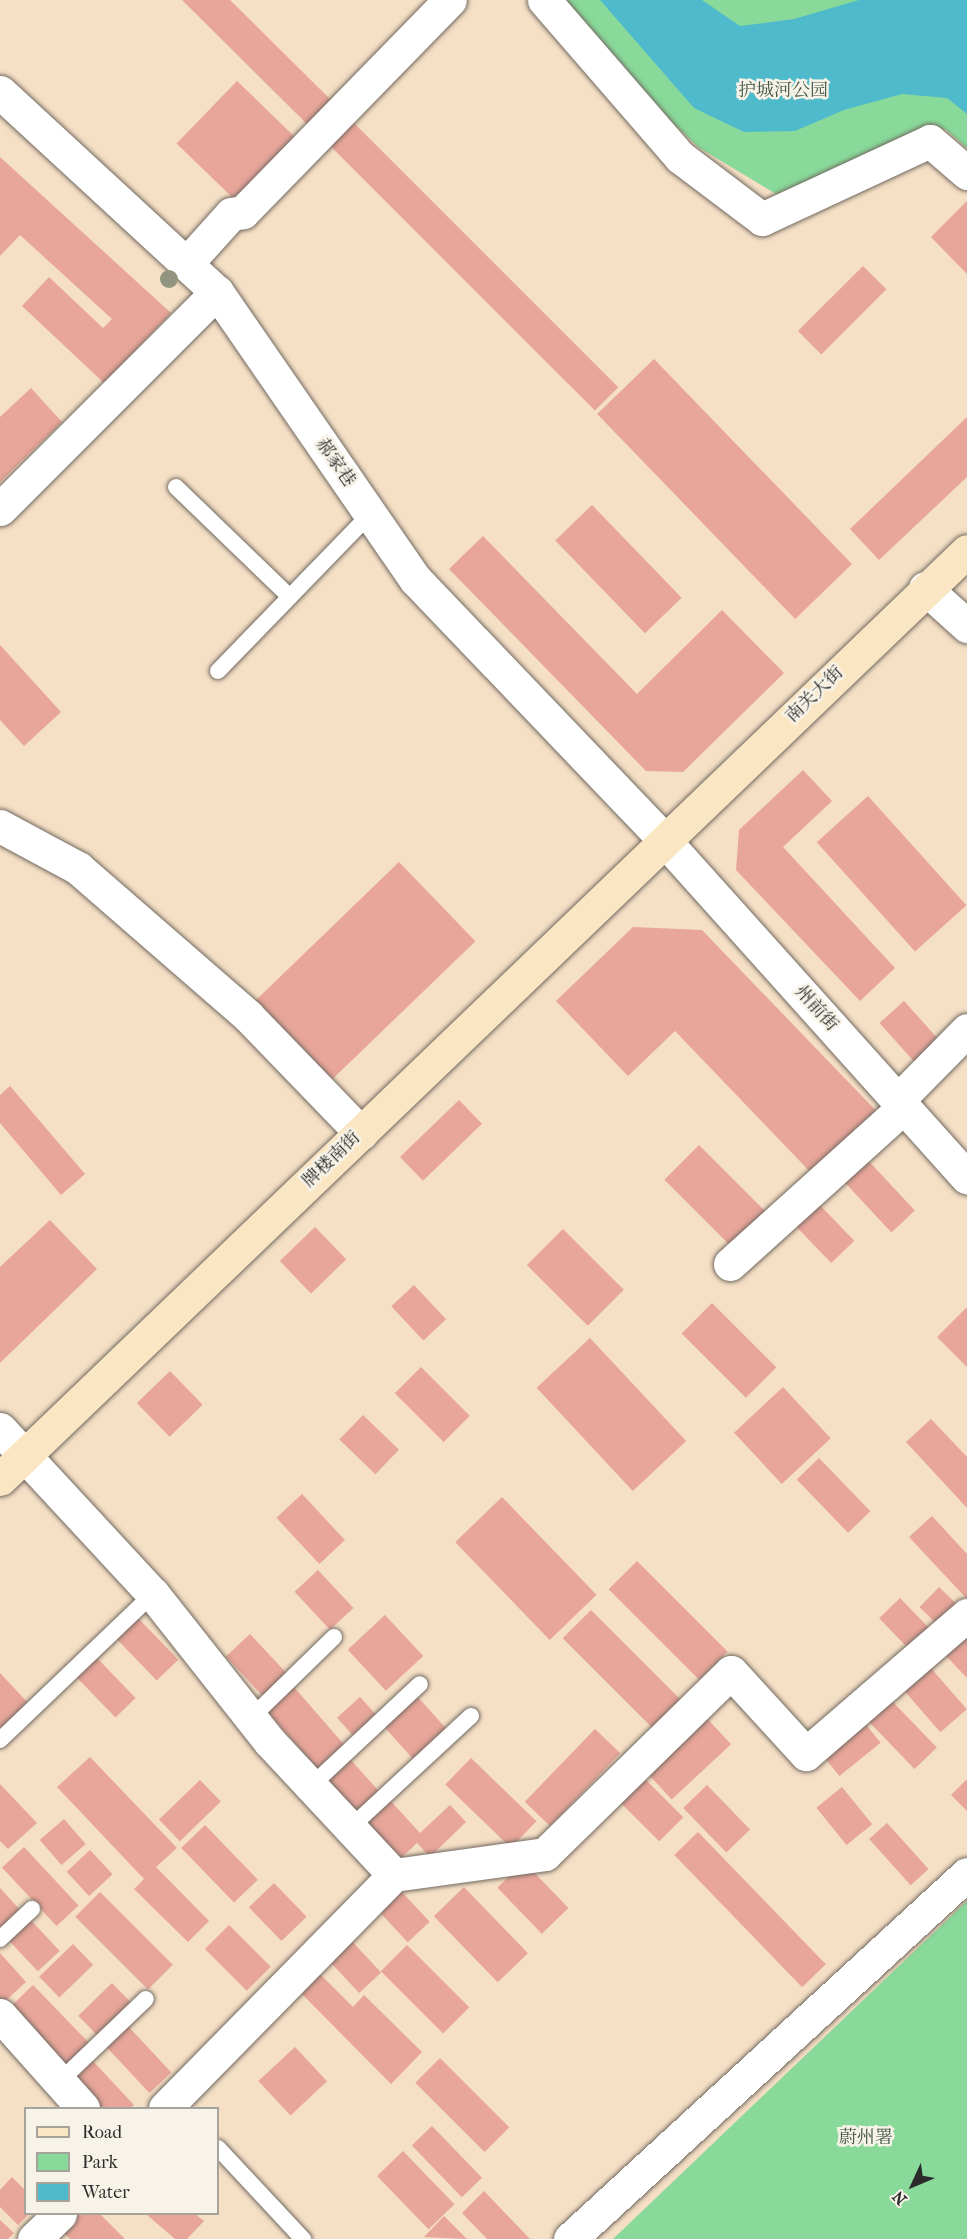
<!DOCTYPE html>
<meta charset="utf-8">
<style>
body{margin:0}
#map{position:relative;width:967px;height:2239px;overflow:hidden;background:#f5dfc5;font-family:"IM FELL French Canon","Noto Serif SC",serif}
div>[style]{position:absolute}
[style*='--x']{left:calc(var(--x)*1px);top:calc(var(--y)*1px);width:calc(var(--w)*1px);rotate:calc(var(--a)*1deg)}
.green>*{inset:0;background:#89da9a}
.water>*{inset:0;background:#4fbacb}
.building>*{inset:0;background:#e8a59a;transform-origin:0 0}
.roads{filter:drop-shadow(0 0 2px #726a61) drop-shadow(0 0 2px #726a61)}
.service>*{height:16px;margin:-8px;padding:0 8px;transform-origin:8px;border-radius:8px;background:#fff}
.minor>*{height:33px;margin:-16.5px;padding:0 16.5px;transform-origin:16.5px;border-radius:16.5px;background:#fff}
.tertiary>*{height:33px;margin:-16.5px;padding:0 16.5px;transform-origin:16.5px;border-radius:16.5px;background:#fff}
.secondary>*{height:33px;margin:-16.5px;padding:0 16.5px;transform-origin:16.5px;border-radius:16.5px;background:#fbe6c4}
.trees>*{width:18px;height:18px;margin:-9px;border-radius:50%;background:#939480}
span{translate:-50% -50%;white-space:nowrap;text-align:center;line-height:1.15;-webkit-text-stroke:5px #f7f3e8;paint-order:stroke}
.park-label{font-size:18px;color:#425747}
.street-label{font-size:18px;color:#2b2b2b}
.legend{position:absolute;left:24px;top:2107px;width:195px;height:108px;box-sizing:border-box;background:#f7f3e8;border:2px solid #a5a39c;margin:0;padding:8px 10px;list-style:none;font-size:18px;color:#2b2b2b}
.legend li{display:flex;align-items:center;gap:12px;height:30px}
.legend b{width:30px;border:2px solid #a5a39c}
.north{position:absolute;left:883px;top:2155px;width:60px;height:60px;-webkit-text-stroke:4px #f7f3e8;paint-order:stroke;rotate:226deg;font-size:16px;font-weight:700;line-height:24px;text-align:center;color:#2b2b2b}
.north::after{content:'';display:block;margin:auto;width:21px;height:27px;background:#2b2b2b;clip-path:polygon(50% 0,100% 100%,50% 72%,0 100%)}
</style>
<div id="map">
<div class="green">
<i style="clip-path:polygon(559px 0,967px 0,967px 148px,945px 129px,776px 194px,698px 147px,638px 89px)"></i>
<i style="clip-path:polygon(967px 1901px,967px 2239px,613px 2239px)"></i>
</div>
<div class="water">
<i style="clip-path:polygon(600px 0,702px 0,740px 26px,794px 19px,859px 0,967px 0,967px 114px,947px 98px,902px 94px,844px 110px,795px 131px,744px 132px,694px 108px)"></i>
</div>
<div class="building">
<i style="clip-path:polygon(182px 0,230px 0,334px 103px,310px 127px)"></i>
<i style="left:237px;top:81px;width:86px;height:87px;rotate:44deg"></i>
<i style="left:346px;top:115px;width:385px;height:33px;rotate:45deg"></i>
<i style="clip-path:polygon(0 157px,171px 313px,104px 383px,22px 306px,49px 277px,103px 328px,112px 319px,20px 235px,0 256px)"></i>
<i style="clip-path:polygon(967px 201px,967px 274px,931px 237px)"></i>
<i style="left:863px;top:266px;width:33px;height:92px;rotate:45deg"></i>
<i style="left:654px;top:359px;width:285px;height:79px;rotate:46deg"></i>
<i style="clip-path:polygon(31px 388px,62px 422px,0 482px,0 417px)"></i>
<i style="clip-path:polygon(967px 417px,967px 477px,879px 560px,850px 529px)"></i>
<i style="left:592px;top:505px;width:129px;height:51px;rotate:46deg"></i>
<i style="clip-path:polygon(483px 536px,637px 694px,722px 610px,784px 673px,683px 772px,646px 771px,449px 569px)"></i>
<i style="clip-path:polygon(0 645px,61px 712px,24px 746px,0 720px)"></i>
<i style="clip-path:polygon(803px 770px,832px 801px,783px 847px,895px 968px,860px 1001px,736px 870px,739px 830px)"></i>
<i style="left:868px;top:796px;width:147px;height:69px;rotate:48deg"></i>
<i style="left:399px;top:862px;width:110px;height:199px;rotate:46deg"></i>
<i style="clip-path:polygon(633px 927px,702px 930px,883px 1118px,818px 1180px,675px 1031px,628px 1076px,556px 1001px)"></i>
<i style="left:904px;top:1001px;width:52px;height:33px;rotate:48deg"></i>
<i style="clip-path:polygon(10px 1086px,85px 1174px,61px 1195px,0 1123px,0 1095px)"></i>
<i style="left:459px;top:1100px;width:33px;height:82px;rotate:46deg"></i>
<i style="left:699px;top:1145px;width:93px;height:49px;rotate:45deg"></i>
<i style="left:863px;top:1155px;width:76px;height:32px;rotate:47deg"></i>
<i style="left:814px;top:1199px;width:58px;height:32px;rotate:46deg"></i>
<i style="clip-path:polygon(50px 1220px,97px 1269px,0 1363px,0 1267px)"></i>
<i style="left:315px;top:1227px;width:45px;height:49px;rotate:46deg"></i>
<i style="left:563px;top:1229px;width:86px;height:51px;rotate:45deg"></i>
<i style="left:414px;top:1285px;width:47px;height:31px;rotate:47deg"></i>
<i style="left:712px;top:1303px;width:91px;height:43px;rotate:45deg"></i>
<i style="clip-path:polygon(967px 1307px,967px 1367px,937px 1337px)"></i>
<i style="left:590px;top:1338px;width:141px;height:73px;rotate:47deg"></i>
<i style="left:421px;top:1367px;width:69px;height:37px;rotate:45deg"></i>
<i style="left:170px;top:1371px;width:47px;height:46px;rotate:46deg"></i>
<i style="left:783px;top:1387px;width:70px;height:67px;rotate:47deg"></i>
<i style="left:363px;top:1415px;width:50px;height:34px;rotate:44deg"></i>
<i style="clip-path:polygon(931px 1419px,967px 1457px,967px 1508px,906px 1442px)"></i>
<i style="left:819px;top:1458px;width:74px;height:31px;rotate:46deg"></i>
<i style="left:302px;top:1494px;width:63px;height:35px;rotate:47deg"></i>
<i style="left:502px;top:1497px;width:136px;height:65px;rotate:46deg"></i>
<i style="clip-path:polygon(932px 1516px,967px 1554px,967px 1599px,909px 1537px)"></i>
<i style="left:637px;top:1561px;width:128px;height:40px;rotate:45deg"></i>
<i style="left:318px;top:1570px;width:52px;height:32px;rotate:47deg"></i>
<i style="left:939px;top:1587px;width:29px;height:28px;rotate:44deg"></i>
<i style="left:900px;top:1598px;width:49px;height:29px;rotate:46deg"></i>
<i style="left:591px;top:1610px;width:128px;height:40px;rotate:45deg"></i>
<i style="left:385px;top:1615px;width:56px;height:51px;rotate:47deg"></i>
<i style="left:138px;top:1618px;width:58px;height:30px;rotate:46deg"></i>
<i style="left:250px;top:1634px;width:54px;height:33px;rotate:47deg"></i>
<i style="clip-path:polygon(967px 1636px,967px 1678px,946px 1656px)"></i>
<i style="left:96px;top:1657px;width:57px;height:28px;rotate:46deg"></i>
<i style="left:930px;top:1667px;width:56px;height:35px;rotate:49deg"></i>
<i style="clip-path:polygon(0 1673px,29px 1704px,0 1731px)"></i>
<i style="left:293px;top:1686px;width:78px;height:36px;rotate:49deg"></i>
<i style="left:416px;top:1695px;width:46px;height:45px;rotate:48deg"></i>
<i style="left:360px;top:1697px;width:28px;height:31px;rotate:48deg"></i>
<i style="left:891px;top:1700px;width:66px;height:31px;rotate:46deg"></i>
<i style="left:701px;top:1712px;width:44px;height:81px;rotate:47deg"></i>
<i style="left:863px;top:1721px;width:28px;height:53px;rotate:51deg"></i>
<i style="left:595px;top:1729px;width:35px;height:101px;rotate:44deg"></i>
<i style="clip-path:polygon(90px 1757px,177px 1848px,156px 1867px,209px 1921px,188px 1942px,134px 1889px,144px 1879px,57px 1787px)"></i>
<i style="left:471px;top:1758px;width:91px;height:37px;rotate:44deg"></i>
<i style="left:350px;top:1759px;width:43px;height:34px;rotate:48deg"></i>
<i style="left:638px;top:1772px;width:64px;height:34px;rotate:45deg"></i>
<i style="clip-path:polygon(967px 1779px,967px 1811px,951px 1795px)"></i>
<i style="left:200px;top:1780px;width:30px;height:57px;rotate:46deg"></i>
<i style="clip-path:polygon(0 1784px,37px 1823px,8px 1849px,0 1841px)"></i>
<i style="left:707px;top:1785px;width:62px;height:33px;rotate:46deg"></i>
<i style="left:842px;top:1787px;width:48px;height:33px;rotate:51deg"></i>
<i style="clip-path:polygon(388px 1798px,420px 1833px,450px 1805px,466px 1822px,430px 1857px,417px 1843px,400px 1859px,364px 1821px)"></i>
<i style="left:64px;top:1819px;width:33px;height:32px;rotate:49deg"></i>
<i style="left:887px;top:1823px;width:62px;height:24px;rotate:48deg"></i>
<i style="left:205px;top:1825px;width:76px;height:33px;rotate:46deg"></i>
<i style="left:698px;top:1832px;width:184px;height:33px;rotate:46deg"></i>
<i style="left:24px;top:1847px;width:80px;height:30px;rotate:47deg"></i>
<i style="left:90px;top:1850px;width:33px;height:32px;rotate:47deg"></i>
<i style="left:524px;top:1862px;width:64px;height:37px;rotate:46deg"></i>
<i style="left:274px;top:1883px;width:47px;height:35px;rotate:46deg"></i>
<i style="left:464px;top:1887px;width:92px;height:42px;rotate:46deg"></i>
<i style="clip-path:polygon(0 1888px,21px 1911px,0 1930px)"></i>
<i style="left:401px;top:1891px;width:42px;height:30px;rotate:47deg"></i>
<i style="left:100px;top:1892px;width:103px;height:35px;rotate:45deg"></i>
<i style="left:29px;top:1918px;width:45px;height:30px;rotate:47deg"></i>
<i style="left:229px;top:1925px;width:59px;height:34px;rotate:45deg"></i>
<i style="left:347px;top:1936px;width:50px;height:30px;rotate:47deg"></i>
<i style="left:73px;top:1944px;width:29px;height:47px;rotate:46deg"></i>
<i style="left:407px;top:1945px;width:88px;height:37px;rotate:45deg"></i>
<i style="clip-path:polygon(0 1953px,26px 1982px,3px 2003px,0 1999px)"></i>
<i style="clip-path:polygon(315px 1969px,353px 2007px,364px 1995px,422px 2052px,391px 2084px,296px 1988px)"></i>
<i style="left:112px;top:1983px;width:29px;height:47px;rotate:46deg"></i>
<i style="left:33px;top:1985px;width:81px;height:37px;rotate:46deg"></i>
<i style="left:127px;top:2025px;width:65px;height:30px;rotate:47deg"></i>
<i style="left:295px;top:2047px;width:47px;height:50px;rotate:47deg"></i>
<i style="left:440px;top:2058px;width:98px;height:35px;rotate:45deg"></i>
<i style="clip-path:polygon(91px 2059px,134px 2105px,130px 2108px,94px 2108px,67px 2080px)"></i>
<i style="left:432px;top:2126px;width:72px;height:28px;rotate:46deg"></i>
<i style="left:403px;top:2151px;width:74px;height:36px;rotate:46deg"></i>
<i style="clip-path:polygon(12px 2177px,26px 2191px,26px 2214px,29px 2214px,18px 2225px,0 2207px,0 2190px)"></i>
<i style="clip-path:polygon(484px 2191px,530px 2239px,487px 2239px,462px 2213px)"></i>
<i style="clip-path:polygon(69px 2214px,100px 2214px,125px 2239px,70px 2239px,57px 2226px)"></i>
<i style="clip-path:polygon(146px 2214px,195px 2214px,204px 2221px,187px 2239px,175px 2239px)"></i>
<i style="clip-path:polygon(444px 2216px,467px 2239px,424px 2237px)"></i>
<i style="clip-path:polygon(0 2220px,14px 2233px,8px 2239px,0 2239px)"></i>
</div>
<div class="roads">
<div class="service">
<i style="--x:176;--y:487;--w:158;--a:44"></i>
<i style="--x:218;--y:671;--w:219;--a:-45.9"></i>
<i style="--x:251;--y:1718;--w:116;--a:-44.3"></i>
<i style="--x:0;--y:1740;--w:211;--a:-43.7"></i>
<i style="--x:311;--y:1786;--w:149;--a:-43.1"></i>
<i style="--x:350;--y:1828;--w:165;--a:-42.8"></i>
<i style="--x:0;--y:1939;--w:44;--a:-43.2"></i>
<i style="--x:59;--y:2082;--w:120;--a:-43.7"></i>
<i style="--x:218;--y:2148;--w:125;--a:47"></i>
</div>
<div class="minor">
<i style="--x:544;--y:0;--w:208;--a:49.1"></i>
<i style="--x:680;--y:157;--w:103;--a:37.1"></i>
<i style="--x:762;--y:219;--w:185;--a:-24.9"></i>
<i style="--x:930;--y:141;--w:49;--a:40.9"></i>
<i style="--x:186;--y:264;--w:67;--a:-48"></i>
<i style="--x:231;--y:214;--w:12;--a:-9"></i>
<i style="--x:243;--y:212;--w:296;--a:-45.7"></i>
<i style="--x:0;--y:509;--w:307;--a:-45"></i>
<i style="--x:925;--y:588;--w:57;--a:42.1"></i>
<i style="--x:0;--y:826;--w:89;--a:28.3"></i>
<i style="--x:78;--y:868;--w:225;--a:41"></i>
<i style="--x:248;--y:1016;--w:163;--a:46"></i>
<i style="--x:665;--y:841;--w:452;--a:48.1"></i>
<i style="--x:898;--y:1100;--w:98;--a:-45.4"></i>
<i style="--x:730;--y:1264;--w:234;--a:-42.1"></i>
<i style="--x:0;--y:1429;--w:225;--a:47.2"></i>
<i style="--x:153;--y:1594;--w:187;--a:51.7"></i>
<i style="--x:269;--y:1741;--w:183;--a:47"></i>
<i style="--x:0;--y:2015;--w:125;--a:48.3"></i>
<i style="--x:165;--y:2108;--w:327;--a:-45.5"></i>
<i style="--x:394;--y:1875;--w:152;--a:-7.9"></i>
<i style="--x:545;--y:1854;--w:260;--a:-44.4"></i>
<i style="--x:731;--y:1672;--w:111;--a:47.6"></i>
<i style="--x:806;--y:1754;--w:213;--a:-40.8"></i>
<i style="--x:34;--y:2239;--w:36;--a:-44"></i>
<i style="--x:570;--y:2239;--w:539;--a:-42.6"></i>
</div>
<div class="tertiary">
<i style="--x:0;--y:92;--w:295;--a:42.7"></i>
<i style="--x:217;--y:292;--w:349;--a:55.4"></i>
<i style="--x:415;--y:579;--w:362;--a:46.3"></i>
</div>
<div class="secondary">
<i style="--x:0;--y:1479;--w:1340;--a:-43.82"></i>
</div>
</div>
<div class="trees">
<i style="left:169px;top:279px"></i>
</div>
<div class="park-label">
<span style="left:783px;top:91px">护城河公园</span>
<span style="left:866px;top:2138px">蔚州署</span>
</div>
<div class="street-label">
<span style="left:335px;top:463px;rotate:55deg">郝家巷</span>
<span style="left:815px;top:695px;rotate:-44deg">南关大街</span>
<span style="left:816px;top:1009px;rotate:48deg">州前街</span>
<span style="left:332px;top:1160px;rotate:-44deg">牌楼南街</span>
</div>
<ul class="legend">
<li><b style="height:8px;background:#fbe6c4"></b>Road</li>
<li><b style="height:16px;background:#89da9a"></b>Park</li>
<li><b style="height:16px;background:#4fbacb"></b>Water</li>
</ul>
<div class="north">N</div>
</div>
